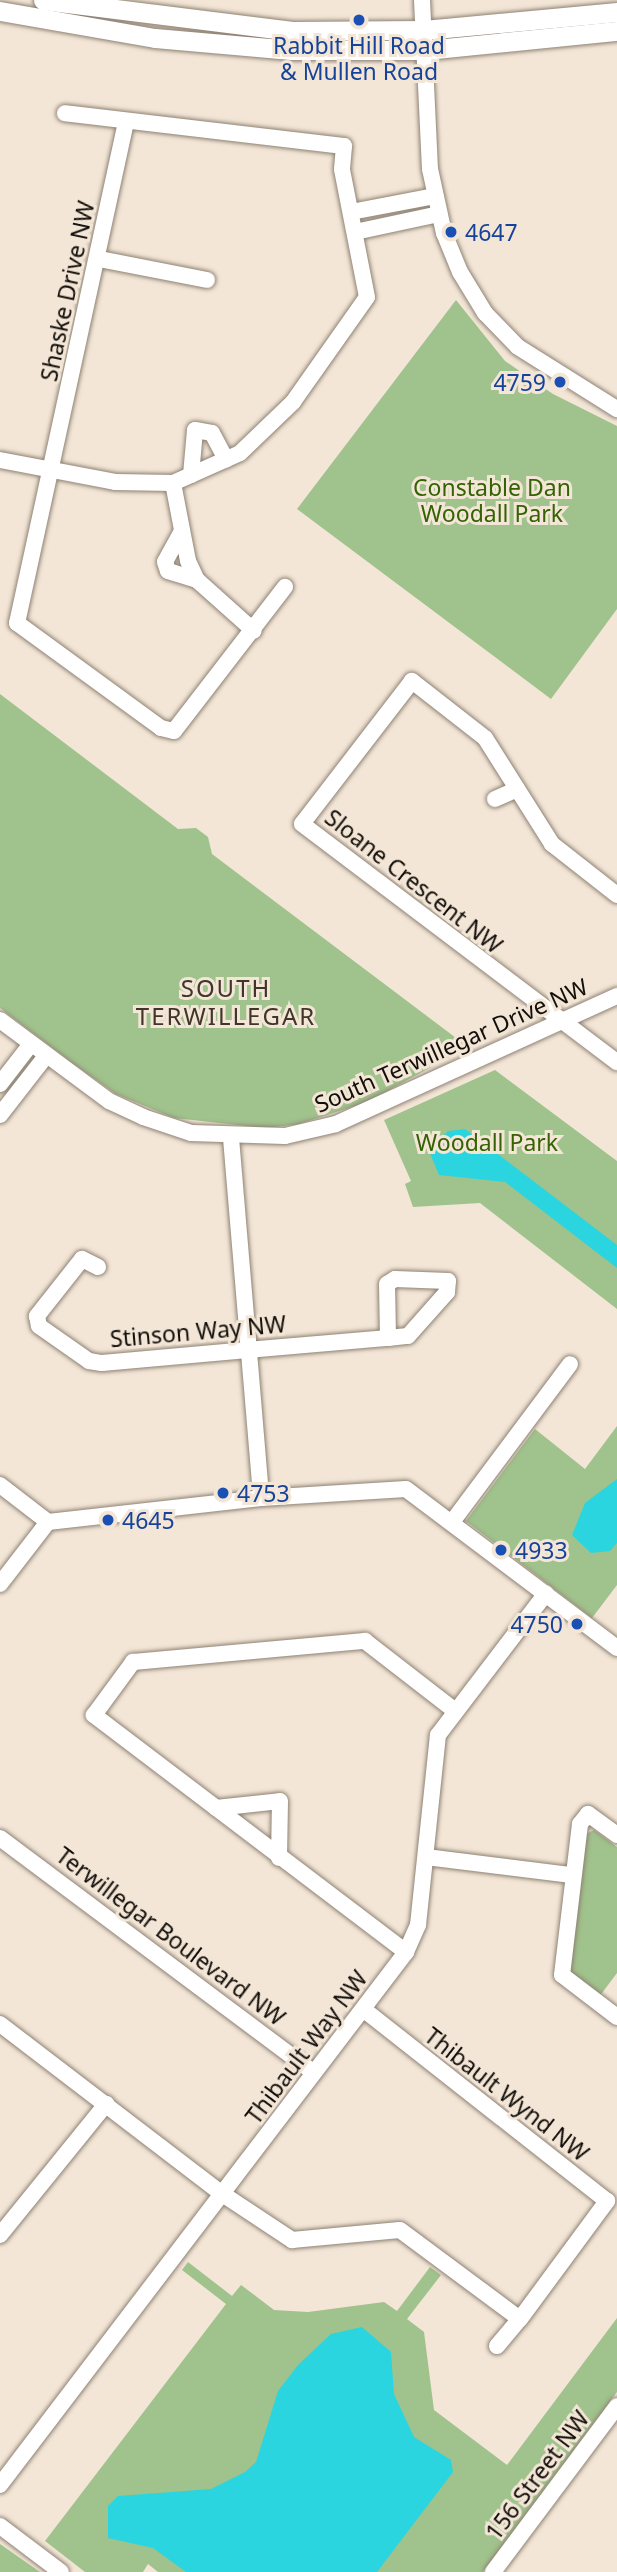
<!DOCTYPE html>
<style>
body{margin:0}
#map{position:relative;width:617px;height:2572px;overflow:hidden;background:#f3e6d7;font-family:"Noto Sans",sans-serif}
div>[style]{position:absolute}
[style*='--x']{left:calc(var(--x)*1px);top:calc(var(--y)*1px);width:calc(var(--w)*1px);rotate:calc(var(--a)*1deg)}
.green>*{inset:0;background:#a0c28c}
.water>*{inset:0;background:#2ad5df}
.roads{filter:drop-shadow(0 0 2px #8e8274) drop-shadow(0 0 2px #8e8274)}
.minor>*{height:16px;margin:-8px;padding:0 8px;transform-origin:8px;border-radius:8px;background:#fff}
.major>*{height:19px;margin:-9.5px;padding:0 9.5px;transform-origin:9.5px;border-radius:9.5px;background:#fff}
.dots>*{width:19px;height:19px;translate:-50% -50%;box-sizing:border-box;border:4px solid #f3e6d7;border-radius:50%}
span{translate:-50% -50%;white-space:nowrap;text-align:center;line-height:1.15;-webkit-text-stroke:6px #f3e6d7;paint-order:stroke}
.transit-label{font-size:23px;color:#164399}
.left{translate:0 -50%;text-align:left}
.right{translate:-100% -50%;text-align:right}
.street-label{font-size:23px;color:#120e09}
.park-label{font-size:23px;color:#346303}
.neighbourhood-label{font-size:24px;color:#403529;letter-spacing:2px}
</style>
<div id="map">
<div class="green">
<i style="clip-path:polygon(456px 300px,505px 361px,553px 394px,617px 426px,617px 609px,551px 699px,297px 509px)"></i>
<i style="clip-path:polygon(0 694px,178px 829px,196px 828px,208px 837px,212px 854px,468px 1047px,367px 1102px,299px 1124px,266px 1128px,174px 1118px,116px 1094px,71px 1062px,0 1008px)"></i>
<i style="clip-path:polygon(495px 1070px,617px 1161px,617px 1309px,480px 1203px,413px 1207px,405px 1184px,411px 1181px,384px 1120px)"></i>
<i style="clip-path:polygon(617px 1426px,617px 1585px,592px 1618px,466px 1521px,535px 1429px,585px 1469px)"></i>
<i style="clip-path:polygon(594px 1830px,617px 1847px,617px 1973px,599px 1997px,569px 1974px,584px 1835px)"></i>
<i style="clip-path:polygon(188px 2262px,232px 2296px,241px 2285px,274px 2310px,308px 2312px,384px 2302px,397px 2311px,430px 2267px,441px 2275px,407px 2319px,424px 2332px,434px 2410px,507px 2465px,617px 2318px,617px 2392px,483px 2572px,158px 2572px,148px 2564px,143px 2572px,85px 2572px,45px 2541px,226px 2304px,182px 2270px)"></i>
<i style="clip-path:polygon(0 2544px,40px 2572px,0 2572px)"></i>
</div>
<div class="water">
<i style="clip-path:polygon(465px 1129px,617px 1245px,617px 1268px,505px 1182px,439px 1175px,429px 1151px,448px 1131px)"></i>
<i style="clip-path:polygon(617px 1479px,617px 1543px,610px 1551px,591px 1553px,572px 1535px,585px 1503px)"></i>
<i style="clip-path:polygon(362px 2327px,391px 2352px,394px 2394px,414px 2437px,451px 2460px,453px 2472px,377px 2572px,186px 2572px,153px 2548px,108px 2538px,108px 2506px,118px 2496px,211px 2489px,245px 2472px,256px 2462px,278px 2391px,298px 2365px,331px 2334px)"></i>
</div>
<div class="roads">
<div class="minor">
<i style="--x:422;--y:0;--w:169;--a:87.3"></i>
<i style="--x:430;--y:169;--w:66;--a:77.7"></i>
<i style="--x:444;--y:233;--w:42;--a:67.7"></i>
<i style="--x:460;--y:272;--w:48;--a:58.6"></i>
<i style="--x:485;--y:313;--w:47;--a:45.9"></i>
<i style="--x:518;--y:347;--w:117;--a:32.1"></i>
<i style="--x:126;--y:122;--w:513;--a:102.27"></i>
<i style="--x:17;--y:623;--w:178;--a:36.1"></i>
<i style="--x:161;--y:728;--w:13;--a:13"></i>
<i style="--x:174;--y:731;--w:182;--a:-52.4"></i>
<i style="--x:351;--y:212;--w:86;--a:-10.8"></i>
<i style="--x:355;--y:232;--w:86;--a:-12.1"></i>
<i style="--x:99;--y:259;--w:110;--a:11"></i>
<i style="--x:0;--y:460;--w:117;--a:10.8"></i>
<i style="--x:115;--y:482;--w:58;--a:1"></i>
<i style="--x:173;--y:483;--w:73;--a:-24.1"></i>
<i style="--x:240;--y:453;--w:74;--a:-43.9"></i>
<i style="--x:293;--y:402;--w:128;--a:-54.8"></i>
<i style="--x:367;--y:297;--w:130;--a:-101.1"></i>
<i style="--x:342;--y:169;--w:23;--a:-85"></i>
<i style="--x:344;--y:146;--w:281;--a:-173.3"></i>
<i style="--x:191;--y:475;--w:45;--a:-84.9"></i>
<i style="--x:195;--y:430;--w:17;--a:10"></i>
<i style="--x:212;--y:433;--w:30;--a:62"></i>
<i style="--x:173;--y:483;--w:79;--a:79.1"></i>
<i style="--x:188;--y:561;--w:21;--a:65"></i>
<i style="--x:197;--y:580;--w:76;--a:41.8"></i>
<i style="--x:182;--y:531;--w:35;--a:119"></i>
<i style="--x:165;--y:562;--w:9;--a:72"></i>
<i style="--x:168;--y:571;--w:30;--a:17"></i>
<i style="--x:495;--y:799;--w:24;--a:-24"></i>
<i style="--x:617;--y:895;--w:83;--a:-141.9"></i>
<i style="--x:552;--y:844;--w:125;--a:-122.3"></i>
<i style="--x:485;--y:738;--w:93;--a:-142"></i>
<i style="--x:412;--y:681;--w:180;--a:127.6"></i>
<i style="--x:302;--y:824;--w:395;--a:37.1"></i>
<i style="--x:0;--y:1020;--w:136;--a:36.6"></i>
<i style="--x:109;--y:1101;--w:38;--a:25"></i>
<i style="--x:143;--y:1117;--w:51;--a:18.4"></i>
<i style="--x:191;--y:1133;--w:94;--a:1.8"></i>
<i style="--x:285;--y:1136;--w:52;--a:-13.2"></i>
<i style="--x:336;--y:1124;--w:309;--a:-24.5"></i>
<i style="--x:0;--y:1084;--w:51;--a:-52.2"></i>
<i style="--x:0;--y:1115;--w:75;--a:-52.1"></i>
<i style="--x:231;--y:1138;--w:361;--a:85.2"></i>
<i style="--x:98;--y:1267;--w:18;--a:-153"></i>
<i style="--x:82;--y:1259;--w:73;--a:128.3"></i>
<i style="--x:37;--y:1316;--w:10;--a:79"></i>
<i style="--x:39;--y:1326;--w:61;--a:35"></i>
<i style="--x:89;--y:1361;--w:13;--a:9"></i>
<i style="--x:102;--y:1363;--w:146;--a:-5.1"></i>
<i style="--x:247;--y:1350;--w:142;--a:-4.9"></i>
<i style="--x:388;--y:1338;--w:20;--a:-6"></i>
<i style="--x:408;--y:1336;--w:59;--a:-48.4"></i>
<i style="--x:447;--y:1292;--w:11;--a:-85"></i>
<i style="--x:448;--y:1281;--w:53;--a:-177.8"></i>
<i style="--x:395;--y:1279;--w:9;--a:148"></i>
<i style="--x:387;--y:1284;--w:54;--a:88.9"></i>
<i style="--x:0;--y:1485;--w:61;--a:37.6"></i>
<i style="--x:48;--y:1522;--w:214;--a:-6.4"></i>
<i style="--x:261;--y:1498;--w:145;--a:-3.6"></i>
<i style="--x:406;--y:1489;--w:264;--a:37"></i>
<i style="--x:452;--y:1522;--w:197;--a:-53.2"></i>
<i style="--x:0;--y:1584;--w:78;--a:-52.3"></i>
<i style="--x:216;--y:1808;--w:64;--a:-6.2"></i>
<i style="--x:280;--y:1801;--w:57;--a:91"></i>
<i style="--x:617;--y:1835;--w:36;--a:-144"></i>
<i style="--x:588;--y:1814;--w:13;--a:129"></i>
<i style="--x:580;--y:1824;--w:152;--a:96.8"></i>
<i style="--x:562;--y:1975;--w:69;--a:37.4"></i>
<i style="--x:0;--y:1838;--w:391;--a:36.8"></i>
<i style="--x:426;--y:1857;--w:145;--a:7.1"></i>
<i style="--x:406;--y:1952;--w:392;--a:-142.8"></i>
<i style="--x:94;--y:1715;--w:66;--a:-53.7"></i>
<i style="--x:133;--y:1662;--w:233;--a:-5.2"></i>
<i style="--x:365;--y:1641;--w:113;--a:37.8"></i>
<i style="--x:0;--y:2024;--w:282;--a:37.4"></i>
<i style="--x:224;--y:2195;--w:82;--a:33.5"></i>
<i style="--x:292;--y:2240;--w:108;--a:-5.3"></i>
<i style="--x:400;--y:2230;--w:149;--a:36.6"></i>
<i style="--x:520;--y:2319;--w:147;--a:-53.6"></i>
<i style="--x:607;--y:2201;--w:309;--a:-141.8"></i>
<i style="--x:0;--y:2235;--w:169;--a:-51"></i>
<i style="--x:497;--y:2346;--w:35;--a:-50"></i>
<i style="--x:0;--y:2485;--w:670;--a:-52.7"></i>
<i style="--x:406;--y:1952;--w:30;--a:-66"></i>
<i style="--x:418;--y:1925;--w:191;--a:-84"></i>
<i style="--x:438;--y:1735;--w:178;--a:-52.7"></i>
<i style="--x:0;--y:2526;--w:76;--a:37"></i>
<i style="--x:493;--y:2572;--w:207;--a:-53.2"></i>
</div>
<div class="major">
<i style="--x:43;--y:0;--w:251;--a:7.1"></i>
<i style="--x:292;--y:31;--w:132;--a:-0.4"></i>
<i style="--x:424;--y:30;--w:194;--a:-5.3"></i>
<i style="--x:0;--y:11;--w:157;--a:9.9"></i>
<i style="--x:155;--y:38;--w:137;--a:5"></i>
<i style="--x:291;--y:50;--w:134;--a:0"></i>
<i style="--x:425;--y:50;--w:193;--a:-5.7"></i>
</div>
</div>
<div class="dots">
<i style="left:359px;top:20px;background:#1a4fb4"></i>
<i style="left:451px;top:232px;background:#1a4fb4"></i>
<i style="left:560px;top:382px;background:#1a4fb4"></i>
<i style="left:223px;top:1493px;background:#1a4fb4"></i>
<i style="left:108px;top:1520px;background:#1a4fb4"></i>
<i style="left:501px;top:1550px;background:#1a4fb4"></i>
<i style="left:577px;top:1624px;background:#1a4fb4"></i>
</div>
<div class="transit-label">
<span style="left:359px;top:58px">Rabbit Hill Road<br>&amp; Mullen Road</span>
<span class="left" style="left:465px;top:232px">4647</span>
<span class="right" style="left:546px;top:382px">4759</span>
<span class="left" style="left:237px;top:1493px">4753</span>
<span class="left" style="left:122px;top:1520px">4645</span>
<span class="left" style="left:515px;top:1550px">4933</span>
<span class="right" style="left:563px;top:1624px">4750</span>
</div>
<div class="street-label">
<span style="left:67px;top:291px;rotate:-78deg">Shaske Drive NW</span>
<span style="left:414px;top:881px;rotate:38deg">Sloane Crescent NW</span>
<span style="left:451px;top:1045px;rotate:-24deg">South Terwillegar Drive NW</span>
<span style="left:198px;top:1331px;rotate:-5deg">Stinson Way NW</span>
<span style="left:171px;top:1936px;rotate:37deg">Terwillegar Boulevard NW</span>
<span style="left:306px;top:2047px;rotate:-53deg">Thibault Way NW</span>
<span style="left:507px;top:2094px;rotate:38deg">Thibault Wynd NW</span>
<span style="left:537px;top:2475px;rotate:-53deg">156 Street NW</span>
</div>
<div class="park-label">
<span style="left:492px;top:500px">Constable Dan<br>Woodall Park</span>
<span style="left:487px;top:1142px">Woodall Park</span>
</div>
<div class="neighbourhood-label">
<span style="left:226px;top:1002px">SOUTH<br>TERWILLEGAR</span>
</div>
</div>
